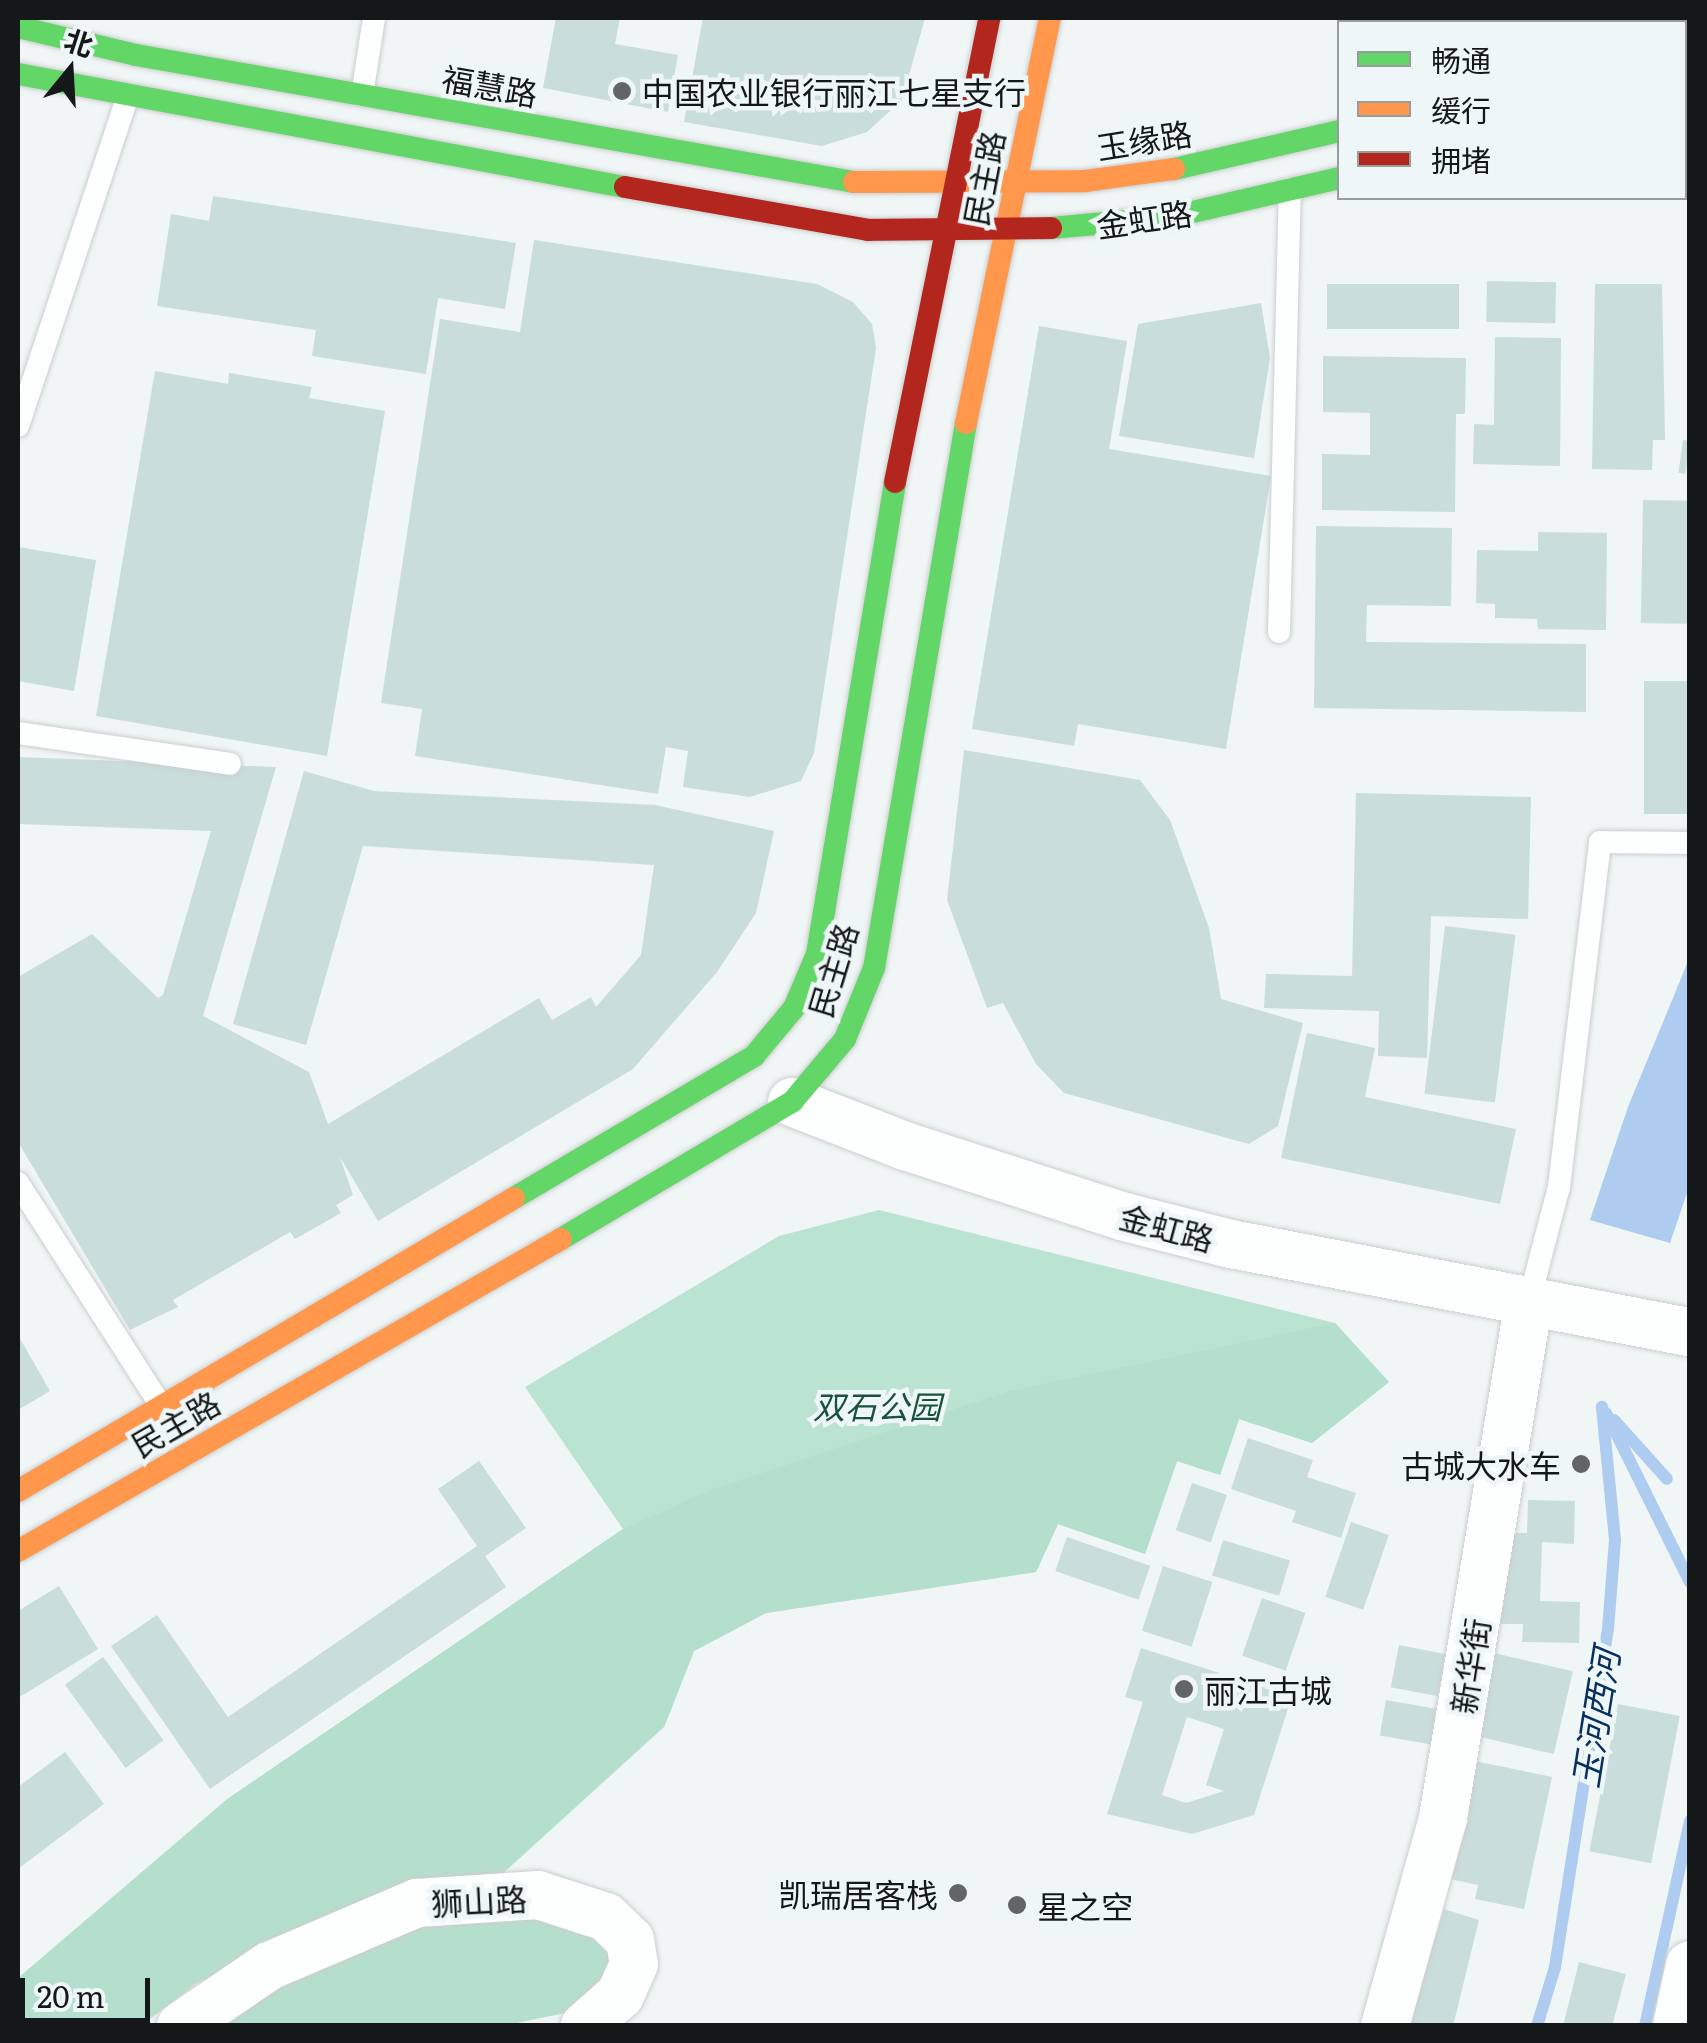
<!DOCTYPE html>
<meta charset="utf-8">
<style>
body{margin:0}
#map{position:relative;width:1707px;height:2043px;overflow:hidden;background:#f0f5f6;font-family:Literata,"Noto Sans SC",serif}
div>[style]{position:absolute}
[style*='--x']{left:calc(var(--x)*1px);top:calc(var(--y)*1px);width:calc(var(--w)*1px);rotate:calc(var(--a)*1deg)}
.green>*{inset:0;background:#bae3d2}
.forest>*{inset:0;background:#b5dfcd}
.water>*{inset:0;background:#aecbf0}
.stream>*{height:12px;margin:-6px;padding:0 6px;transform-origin:6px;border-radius:6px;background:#aecbf0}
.building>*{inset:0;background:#c9dddb;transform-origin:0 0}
.roads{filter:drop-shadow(0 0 2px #cbcece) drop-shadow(0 0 2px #cbcece)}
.lane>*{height:22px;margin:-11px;padding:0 11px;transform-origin:11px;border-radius:11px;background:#fdfefe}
.street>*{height:48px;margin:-24px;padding:0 24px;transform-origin:24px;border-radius:24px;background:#fdfefe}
.fast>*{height:22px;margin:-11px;padding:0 11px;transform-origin:11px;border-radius:11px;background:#63d668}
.slow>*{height:22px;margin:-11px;padding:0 11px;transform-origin:11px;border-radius:11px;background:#ff974d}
.jam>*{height:22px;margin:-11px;padding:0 11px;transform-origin:11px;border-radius:11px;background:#b3261e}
.dots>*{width:28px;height:28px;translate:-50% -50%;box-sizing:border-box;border:5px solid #eef6f8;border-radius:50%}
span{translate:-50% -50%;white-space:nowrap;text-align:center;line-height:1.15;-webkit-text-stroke:9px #eef6f8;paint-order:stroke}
.street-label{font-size:32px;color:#151818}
.poi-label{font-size:32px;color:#151818}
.left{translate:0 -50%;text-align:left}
.right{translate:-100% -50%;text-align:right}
.park-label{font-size:32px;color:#19523b;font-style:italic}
.water-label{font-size:35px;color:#08305f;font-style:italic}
.frame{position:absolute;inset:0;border:20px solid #151818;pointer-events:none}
.legend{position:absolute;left:1337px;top:20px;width:350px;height:180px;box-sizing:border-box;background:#eef6f8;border:2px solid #979d9e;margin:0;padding:12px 18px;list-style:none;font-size:30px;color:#151818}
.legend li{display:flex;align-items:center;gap:20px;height:50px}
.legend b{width:50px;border:2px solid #979d9e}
.north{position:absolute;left:20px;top:20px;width:100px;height:100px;-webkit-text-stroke:8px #eef6f8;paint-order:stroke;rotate:18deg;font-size:28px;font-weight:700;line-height:40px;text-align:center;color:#151818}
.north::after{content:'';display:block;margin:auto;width:35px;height:45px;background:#151818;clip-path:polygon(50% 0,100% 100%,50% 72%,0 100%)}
.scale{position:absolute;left:20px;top:1978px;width:130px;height:45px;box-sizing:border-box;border:5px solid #151818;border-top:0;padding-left:12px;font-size:30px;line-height:35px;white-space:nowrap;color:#151818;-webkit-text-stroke:8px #eef6f8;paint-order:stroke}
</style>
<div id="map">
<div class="green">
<i style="clip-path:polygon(879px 1210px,1335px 1323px,1389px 1382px,1312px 1443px,1239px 1419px,1220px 1475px,1177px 1461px,1145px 1554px,1058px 1524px,1036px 1572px,766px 1613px,694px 1651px,664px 1727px,226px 1800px,623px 1529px,525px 1387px,779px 1236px)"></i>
</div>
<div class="forest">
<i style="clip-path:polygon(1335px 1323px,1389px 1382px,1312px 1443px,1239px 1419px,1220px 1475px,1177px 1461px,1145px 1554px,1058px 1524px,1036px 1572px,766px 1613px,694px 1651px,664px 1727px,501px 1875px,333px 1917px,197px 1983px,142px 2025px,18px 2025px,18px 1978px,226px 1800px,623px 1529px,711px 1490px,1009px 1391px)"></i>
<i style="clip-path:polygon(536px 1915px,603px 1938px,612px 1950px,604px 1984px,570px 2012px,507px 2025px,216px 2026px,279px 1982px,422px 1922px)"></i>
</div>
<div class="water">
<i style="clip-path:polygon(1689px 959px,1689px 1187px,1670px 1243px,1590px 1220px,1628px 1107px)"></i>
</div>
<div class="stream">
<i style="--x:1606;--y:1413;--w:189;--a:63.6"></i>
<i style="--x:1614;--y:1420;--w:79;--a:48.1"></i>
<i style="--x:1537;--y:2026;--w:62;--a:-73"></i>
<i style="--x:1555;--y:1967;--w:342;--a:-81.1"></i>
<i style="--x:1608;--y:1629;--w:89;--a:-85.5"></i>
<i style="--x:1615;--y:1540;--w:134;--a:-95.6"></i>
<i style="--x:1645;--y:2026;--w:210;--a:-77.6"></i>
</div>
<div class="building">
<i style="clip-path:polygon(556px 18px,620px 18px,615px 44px,678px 55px,668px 112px,543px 88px)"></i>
<i style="clip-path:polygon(703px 18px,925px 18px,902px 100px,867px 132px,822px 146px,684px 122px)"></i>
<i style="clip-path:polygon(213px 196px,516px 243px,505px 309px,438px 298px,426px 374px,312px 356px,316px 330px,157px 306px,171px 214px,209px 221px)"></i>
<i style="clip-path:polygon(534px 240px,817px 284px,853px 302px,872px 324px,876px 348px,814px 753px,801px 781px,750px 797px,683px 787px,688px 751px,666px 747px,658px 794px,415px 756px,422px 709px,381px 703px,440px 319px,520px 332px)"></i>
<i style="left:1487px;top:281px;width:69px;height:41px;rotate:1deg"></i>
<i style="left:1327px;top:284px;width:132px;height:45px"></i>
<i style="clip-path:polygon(1595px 284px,1662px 284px,1665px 440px,1653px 440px,1652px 470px,1592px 469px)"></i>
<i style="clip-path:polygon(1261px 303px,1270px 358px,1254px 458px,1119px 436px,1138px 324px)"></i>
<i style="clip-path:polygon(1039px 326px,1127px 341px,1109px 449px,1271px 476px,1226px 749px,1078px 724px,1074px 746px,972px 729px)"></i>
<i style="clip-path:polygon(1495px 337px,1561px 338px,1560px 466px,1473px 464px,1474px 424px,1494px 425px)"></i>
<i style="clip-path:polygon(1323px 356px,1466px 358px,1465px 414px,1456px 414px,1455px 512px,1322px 510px,1322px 454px,1370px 455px,1370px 413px,1323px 412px)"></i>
<i style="clip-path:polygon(155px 371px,228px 384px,229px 373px,312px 387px,309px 398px,385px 411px,327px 756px,96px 716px)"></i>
<i style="left:1683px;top:440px;width:7px;height:33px;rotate:8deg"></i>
<i style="left:1643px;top:500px;width:47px;height:123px;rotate:1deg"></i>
<i style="clip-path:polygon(1316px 526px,1452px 528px,1451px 606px,1367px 605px,1366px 642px,1586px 644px,1586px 712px,1314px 708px)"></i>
<i style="clip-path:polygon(1538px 532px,1607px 533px,1606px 630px,1538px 629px,1537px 619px,1495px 618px,1495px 604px,1476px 603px,1477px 550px,1538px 551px)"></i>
<i style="clip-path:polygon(18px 547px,96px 560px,74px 691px,18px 681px)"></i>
<i style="left:1644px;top:681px;width:46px;height:133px"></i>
<i style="clip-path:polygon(964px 750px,1140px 780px,1170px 820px,1209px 928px,1221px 999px,1303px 1023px,1278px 1126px,1249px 1144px,1064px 1093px,1036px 1064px,1003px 1003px,987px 1008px,947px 900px)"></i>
<i style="clip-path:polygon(18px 757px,276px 767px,203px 1016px,309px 1072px,328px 1124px,539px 998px,552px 1020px,591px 997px,596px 1007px,641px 955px,654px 865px,363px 846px,306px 1045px,233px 1024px,304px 771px,374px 791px,655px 805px,774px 831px,756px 913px,717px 972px,633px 1069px,378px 1221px,340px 1157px,353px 1195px,336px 1205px,341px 1213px,295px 1239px,290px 1232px,173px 1300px,178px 1307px,130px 1330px,18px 1142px,18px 977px,92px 934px,158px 998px,163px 995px,211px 831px,18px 824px)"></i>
<i style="clip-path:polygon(1356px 793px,1531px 797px,1528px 919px,1431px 916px,1427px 1058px,1378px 1056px,1379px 1011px,1264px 1008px,1266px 974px,1352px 976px)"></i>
<i style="left:1445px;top:926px;width:71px;height:169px;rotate:7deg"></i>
<i style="clip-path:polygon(1307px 1033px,1375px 1048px,1365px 1097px,1516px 1129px,1500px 1204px,1281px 1158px)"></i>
<i style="clip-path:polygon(18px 1335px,50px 1391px,18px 1410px)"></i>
<i style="clip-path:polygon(1248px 1438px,1313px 1460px,1307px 1477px,1356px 1493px,1341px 1538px,1292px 1522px,1296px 1511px,1231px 1489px)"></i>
<i style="clip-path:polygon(479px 1461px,526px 1528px,485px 1556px,506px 1587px,210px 1789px,111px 1646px,157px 1615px,228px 1717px,477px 1546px,438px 1489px)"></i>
<i style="left:1192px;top:1483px;width:37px;height:50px;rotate:19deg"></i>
<i style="clip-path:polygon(1528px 1500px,1575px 1501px,1574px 1544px,1542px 1542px,1540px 1601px,1580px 1602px,1579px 1643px,1522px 1642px,1523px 1624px,1500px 1624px,1502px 1533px,1527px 1533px)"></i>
<i style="left:1351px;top:1522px;width:40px;height:79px;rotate:19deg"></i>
<i style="left:1067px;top:1537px;width:88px;height:36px;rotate:19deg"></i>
<i style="left:1223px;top:1540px;width:70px;height:37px;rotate:17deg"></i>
<i style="left:1163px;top:1566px;width:52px;height:68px;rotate:18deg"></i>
<i style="clip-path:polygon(59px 1586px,98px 1649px,18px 1698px,18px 1611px)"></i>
<i style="left:1262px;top:1598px;width:46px;height:61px;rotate:19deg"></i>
<i style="left:1399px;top:1645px;width:48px;height:43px;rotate:11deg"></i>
<i style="clip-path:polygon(evenodd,1141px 1648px,1292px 1696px,1254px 1815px,1192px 1834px,1107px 1814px,1143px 1702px,1125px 1697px,1141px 1648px,1187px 1717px,1224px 1729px,1206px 1785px,1224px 1791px,1186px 1803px,1162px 1795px,1187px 1717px)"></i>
<i style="left:1494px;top:1653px;width:81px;height:85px;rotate:13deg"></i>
<i style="left:103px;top:1657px;width:103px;height:47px;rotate:54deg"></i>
<i style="left:1386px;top:1700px;width:58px;height:36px;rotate:10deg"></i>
<i style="left:1618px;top:1704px;width:63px;height:150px;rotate:11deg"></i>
<i style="clip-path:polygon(65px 1752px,104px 1804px,18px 1869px,18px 1787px)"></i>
<i style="clip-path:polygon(1470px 1760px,1552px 1777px,1524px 1909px,1475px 1899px,1478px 1885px,1445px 1878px)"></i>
<i style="clip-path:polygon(1444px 1909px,1479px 1920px,1453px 2026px,1406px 2026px,1428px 1937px,1435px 1939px)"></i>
<i style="clip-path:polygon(1579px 1962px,1626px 1974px,1612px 2026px,1563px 2026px)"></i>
</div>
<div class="roads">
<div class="lane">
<i style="--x:1640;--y:22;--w:4;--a:-90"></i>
<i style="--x:362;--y:95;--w:78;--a:-81.1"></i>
<i style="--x:18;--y:426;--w:345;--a:-71.6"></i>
<i style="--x:1279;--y:632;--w:443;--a:-88.6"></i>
<i style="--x:18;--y:733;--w:214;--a:8.3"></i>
<i style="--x:18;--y:1183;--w:266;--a:57.3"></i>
<i style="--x:1529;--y:1301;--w:118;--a:-75.3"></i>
<i style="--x:1559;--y:1187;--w:347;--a:-83.2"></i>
<i style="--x:1600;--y:842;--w:90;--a:0.6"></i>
</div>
<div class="street">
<i style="--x:792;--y:1102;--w:121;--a:21.3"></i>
<i style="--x:905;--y:1146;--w:231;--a:17.9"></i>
<i style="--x:1125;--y:1217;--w:109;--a:14.3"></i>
<i style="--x:1231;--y:1244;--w:467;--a:10.9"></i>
<i style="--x:181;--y:2026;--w:107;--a:-34.3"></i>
<i style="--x:269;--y:1966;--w:161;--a:-23.1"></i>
<i style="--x:417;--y:1903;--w:121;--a:-3.8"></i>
<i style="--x:538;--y:1895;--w:71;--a:17.9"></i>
<i style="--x:606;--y:1917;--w:33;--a:44"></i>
<i style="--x:630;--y:1940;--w:24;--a:81"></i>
<i style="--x:634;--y:1964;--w:34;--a:114"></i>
<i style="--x:620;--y:1995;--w:47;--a:138.5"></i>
<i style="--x:1385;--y:2026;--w:216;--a:-74.4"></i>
<i style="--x:1443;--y:1818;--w:524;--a:-80.56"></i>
<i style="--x:1677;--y:2026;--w:62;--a:-78"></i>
</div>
<div class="fast">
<i style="--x:18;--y:27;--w:121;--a:13.3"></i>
<i style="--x:136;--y:55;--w:729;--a:10.03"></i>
<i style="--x:1684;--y:51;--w:6;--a:-9"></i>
<i style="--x:18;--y:74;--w:617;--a:10.55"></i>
<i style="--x:1174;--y:169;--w:170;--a:-12.9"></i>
<i style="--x:1051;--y:228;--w:121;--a:-5.2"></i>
<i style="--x:1171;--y:217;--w:173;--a:-13"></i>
<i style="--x:514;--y:1198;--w:279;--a:-30.6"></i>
<i style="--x:754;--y:1056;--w:62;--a:-50.2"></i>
<i style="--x:794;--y:1008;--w:59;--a:-66.9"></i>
<i style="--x:817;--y:954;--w:478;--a:-80.6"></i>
<i style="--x:561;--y:1239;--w:269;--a:-30.7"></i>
<i style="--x:792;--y:1102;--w:82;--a:-49.9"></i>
<i style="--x:845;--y:1039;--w:77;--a:-67.8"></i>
<i style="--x:874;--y:968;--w:553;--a:-80.42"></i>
</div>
<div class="slow">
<i style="--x:854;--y:182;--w:231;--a:-0.2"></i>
<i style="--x:1085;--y:181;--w:90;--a:-7.7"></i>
<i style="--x:966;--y:423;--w:414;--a:-78.3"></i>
<i style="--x:18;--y:1491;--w:576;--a:-30.57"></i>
<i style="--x:18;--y:1551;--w:626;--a:-29.88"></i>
</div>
<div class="jam">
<i style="--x:1684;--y:98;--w:6;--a:-9"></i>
<i style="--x:625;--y:187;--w:247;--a:10"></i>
<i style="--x:868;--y:230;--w:183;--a:-0.6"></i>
<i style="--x:895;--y:482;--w:473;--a:-78.5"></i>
</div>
</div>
<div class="dots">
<i style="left:622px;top:91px;background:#626566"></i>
<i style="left:1581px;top:1464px;background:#626566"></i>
<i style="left:1184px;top:1689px;background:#626566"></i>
<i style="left:958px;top:1893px;background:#626566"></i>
<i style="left:1017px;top:1905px;background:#626566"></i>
</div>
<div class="street-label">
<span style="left:490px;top:85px;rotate:10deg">福慧路</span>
<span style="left:1144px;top:139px;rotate:-9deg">玉缘路</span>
<span style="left:983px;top:178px;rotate:-79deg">民主路</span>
<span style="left:1144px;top:218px;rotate:-8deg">金虹路</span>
<span style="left:832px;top:970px;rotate:-73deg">民主路</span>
<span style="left:1167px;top:1227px;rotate:15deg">金虹路</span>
<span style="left:175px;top:1423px;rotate:-30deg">民主路</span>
<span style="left:1469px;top:1666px;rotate:-81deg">新华街</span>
<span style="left:479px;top:1900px;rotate:-3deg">狮山路</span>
</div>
<div class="poi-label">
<span class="left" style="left:642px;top:91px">中国农业银行丽江七星支行</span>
<span class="right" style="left:1561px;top:1464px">古城大水车</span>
<span class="left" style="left:1204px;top:1689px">丽江古城</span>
<span class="right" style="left:938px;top:1893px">凯瑞居客栈</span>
<span class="left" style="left:1037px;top:1905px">星之空</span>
</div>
<div class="park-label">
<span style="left:877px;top:1405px">双石公园</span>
</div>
<div class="water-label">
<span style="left:1594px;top:1718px;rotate:-81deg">玉河西河</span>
</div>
<div class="frame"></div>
<ul class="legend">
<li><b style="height:12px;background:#63d668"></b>畅通</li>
<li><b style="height:12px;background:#ff974d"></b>缓行</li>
<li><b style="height:12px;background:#b3261e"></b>拥堵</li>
</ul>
<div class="north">北</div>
<div class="scale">20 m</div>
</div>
